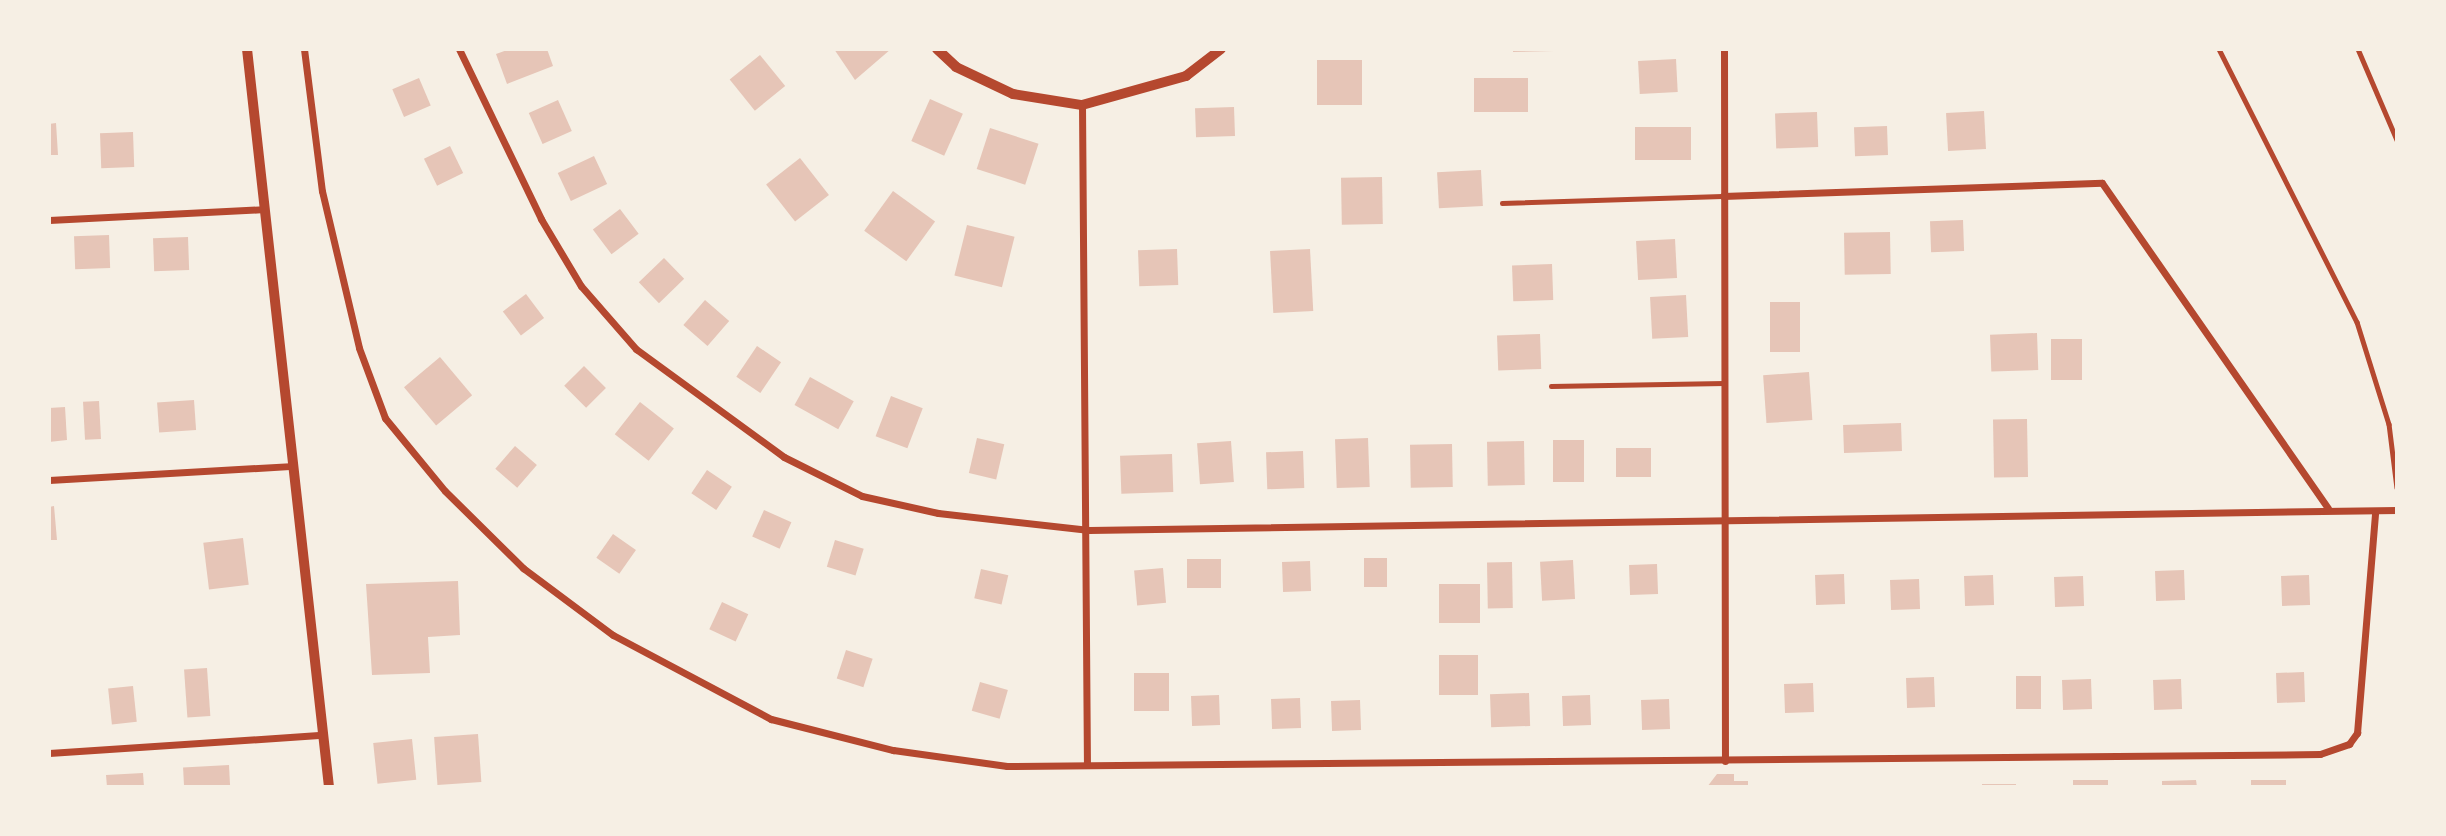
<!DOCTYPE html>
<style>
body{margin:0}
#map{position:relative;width:2446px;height:836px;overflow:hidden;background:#f6efe4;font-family:Lora,serif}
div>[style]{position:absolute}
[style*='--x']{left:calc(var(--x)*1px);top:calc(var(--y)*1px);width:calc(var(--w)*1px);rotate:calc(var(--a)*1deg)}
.building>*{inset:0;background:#e6c5b7;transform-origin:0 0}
.service>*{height:4.5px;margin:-2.25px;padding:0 2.25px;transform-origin:2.25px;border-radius:2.25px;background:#b5482f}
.minor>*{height:7px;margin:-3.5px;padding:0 3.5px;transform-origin:3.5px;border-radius:3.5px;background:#b5482f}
.tertiary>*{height:10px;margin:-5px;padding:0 5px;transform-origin:5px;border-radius:5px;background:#b5482f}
span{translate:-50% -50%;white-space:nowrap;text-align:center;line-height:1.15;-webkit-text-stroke:7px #f6efe4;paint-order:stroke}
.frame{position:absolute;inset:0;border:51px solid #f6efe4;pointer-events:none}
</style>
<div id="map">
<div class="building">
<i style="clip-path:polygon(510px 49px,547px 49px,553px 66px,507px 84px,496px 54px)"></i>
<i style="clip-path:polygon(834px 49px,891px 49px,855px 80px)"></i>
<i style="clip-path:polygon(1513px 49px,1554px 49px,1554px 51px,1513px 52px)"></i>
<i style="left:760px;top:55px;width:40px;height:39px;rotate:51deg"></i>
<i style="left:1676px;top:59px;width:33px;height:38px;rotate:87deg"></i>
<i style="left:1317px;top:60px;width:45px;height:45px"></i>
<i style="left:419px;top:78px;width:30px;height:29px;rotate:67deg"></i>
<i style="left:1528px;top:78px;width:34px;height:54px;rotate:90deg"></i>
<i style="left:930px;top:99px;width:36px;height:46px;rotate:24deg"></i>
<i style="left:558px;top:100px;width:34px;height:32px;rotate:66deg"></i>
<i style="left:1234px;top:107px;width:29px;height:39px;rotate:88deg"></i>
<i style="left:1984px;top:111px;width:38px;height:38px;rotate:87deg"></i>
<i style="left:1817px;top:112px;width:35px;height:42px;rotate:88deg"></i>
<i style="clip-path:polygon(56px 123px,58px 155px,49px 155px,49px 124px)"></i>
<i style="left:1887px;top:126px;width:29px;height:33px;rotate:88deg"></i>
<i style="left:1691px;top:127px;width:33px;height:56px;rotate:90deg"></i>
<i style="left:990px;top:128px;width:51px;height:43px;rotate:18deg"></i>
<i style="left:133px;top:132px;width:35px;height:33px;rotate:88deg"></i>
<i style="left:450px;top:146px;width:30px;height:29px;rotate:64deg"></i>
<i style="left:594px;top:156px;width:31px;height:40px;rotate:65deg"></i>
<i style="left:800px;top:158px;width:47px;height:43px;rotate:52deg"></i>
<i style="left:1481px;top:170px;width:36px;height:44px;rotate:87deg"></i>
<i style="left:1382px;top:177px;width:47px;height:41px;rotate:89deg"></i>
<i style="left:893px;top:191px;width:52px;height:49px;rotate:36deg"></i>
<i style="left:620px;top:209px;width:31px;height:34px;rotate:53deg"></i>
<i style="left:1963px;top:220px;width:31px;height:33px;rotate:88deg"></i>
<i style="left:967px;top:225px;width:49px;height:52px;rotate:14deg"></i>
<i style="left:1890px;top:232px;width:42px;height:46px;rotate:89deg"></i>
<i style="left:109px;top:235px;width:33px;height:35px;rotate:88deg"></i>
<i style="left:188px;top:237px;width:33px;height:35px;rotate:88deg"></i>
<i style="left:1675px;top:239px;width:39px;height:39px;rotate:87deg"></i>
<i style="left:1177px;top:249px;width:36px;height:39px;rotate:88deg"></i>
<i style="left:1310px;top:249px;width:62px;height:40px;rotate:87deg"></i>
<i style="left:664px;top:258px;width:29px;height:35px;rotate:46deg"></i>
<i style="left:1552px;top:264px;width:36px;height:40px;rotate:88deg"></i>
<i style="left:526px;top:294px;width:30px;height:29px;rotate:53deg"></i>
<i style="left:1686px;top:295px;width:42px;height:36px;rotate:87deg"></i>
<i style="left:705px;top:300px;width:32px;height:33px;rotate:41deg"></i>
<i style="left:1770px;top:302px;width:30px;height:50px"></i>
<i style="left:2037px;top:333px;width:37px;height:47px;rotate:88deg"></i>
<i style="left:1540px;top:334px;width:35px;height:43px;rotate:88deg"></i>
<i style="left:2051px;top:339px;width:31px;height:41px"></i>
<i style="left:757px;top:346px;width:29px;height:37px;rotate:34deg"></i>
<i style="left:440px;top:357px;width:50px;height:47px;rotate:50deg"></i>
<i style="left:584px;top:366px;width:31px;height:28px;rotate:45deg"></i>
<i style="left:1809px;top:372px;width:48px;height:46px;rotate:86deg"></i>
<i style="left:810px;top:377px;width:50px;height:32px;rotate:29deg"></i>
<i style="left:891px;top:396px;width:34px;height:43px;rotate:21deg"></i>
<i style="left:194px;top:400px;width:30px;height:37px;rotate:86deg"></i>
<i style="left:99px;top:401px;width:38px;height:16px;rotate:87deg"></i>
<i style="left:640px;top:402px;width:43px;height:41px;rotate:38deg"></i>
<i style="clip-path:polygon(65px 407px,67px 440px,49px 442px,49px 408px)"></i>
<i style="left:2027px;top:419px;width:58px;height:34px;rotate:89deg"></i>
<i style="left:1901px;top:423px;width:28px;height:58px;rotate:88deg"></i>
<i style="left:977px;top:438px;width:28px;height:36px;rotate:13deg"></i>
<i style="left:1368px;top:438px;width:49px;height:33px;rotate:88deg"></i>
<i style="left:1584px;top:440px;width:42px;height:31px;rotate:90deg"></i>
<i style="left:1231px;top:441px;width:41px;height:34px;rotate:86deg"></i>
<i style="left:1524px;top:441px;width:44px;height:37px;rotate:89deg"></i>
<i style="left:1452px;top:444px;width:43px;height:42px;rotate:89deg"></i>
<i style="left:515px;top:446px;width:29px;height:30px;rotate:41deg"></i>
<i style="left:1651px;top:448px;width:29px;height:35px;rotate:90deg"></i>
<i style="left:1303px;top:451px;width:37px;height:37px;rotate:88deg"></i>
<i style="left:1172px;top:454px;width:38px;height:52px;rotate:88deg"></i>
<i style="left:707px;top:470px;width:30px;height:28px;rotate:34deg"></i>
<i style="clip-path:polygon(54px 506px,57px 540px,49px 540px,49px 507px)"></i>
<i style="left:764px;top:510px;width:30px;height:29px;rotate:24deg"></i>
<i style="left:613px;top:534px;width:28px;height:29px;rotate:35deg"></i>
<i style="left:243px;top:538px;width:47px;height:40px;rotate:83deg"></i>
<i style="left:835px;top:540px;width:30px;height:28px;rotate:17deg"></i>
<i style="left:1364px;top:558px;width:23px;height:29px"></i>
<i style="left:1187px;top:559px;width:34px;height:29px"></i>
<i style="left:1573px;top:560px;width:39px;height:33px;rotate:87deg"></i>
<i style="left:1310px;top:561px;width:30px;height:28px;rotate:88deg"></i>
<i style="left:1512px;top:562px;width:46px;height:25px;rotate:89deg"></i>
<i style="left:1657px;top:564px;width:30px;height:28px;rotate:88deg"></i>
<i style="left:1163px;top:568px;width:35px;height:29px;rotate:85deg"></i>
<i style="left:981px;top:569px;width:28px;height:30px;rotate:13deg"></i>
<i style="left:2184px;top:570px;width:30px;height:29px;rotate:88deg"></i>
<i style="left:1844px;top:574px;width:30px;height:29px;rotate:88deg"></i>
<i style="left:1993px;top:575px;width:30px;height:29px;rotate:88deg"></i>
<i style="left:2309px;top:575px;width:30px;height:28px;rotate:88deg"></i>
<i style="left:2083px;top:576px;width:30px;height:29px;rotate:88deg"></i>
<i style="left:1919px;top:579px;width:30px;height:29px;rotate:88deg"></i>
<i style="clip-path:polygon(458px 581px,460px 635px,428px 637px,430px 673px,372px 675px,366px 584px)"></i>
<i style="left:1480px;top:584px;width:39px;height:41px;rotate:90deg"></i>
<i style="left:722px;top:602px;width:29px;height:30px;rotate:25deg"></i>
<i style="left:846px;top:650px;width:28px;height:30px;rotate:18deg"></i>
<i style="left:1439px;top:655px;width:39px;height:40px"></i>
<i style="left:207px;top:668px;width:48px;height:23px;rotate:86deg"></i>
<i style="left:2304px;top:672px;width:30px;height:28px;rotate:88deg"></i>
<i style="left:1134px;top:673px;width:35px;height:38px"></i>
<i style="left:2016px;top:676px;width:25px;height:33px"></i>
<i style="left:1934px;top:677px;width:30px;height:28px;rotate:88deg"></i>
<i style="left:2091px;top:679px;width:30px;height:29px;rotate:88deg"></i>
<i style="left:2181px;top:679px;width:30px;height:28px;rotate:88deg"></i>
<i style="left:980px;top:682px;width:29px;height:30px;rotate:16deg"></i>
<i style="left:1813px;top:683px;width:29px;height:29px;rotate:88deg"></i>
<i style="left:133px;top:686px;width:36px;height:25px;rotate:84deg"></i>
<i style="left:1529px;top:693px;width:33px;height:39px;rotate:88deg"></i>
<i style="left:1219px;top:695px;width:30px;height:28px;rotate:88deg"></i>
<i style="left:1590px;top:695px;width:30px;height:28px;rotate:88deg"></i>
<i style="left:1300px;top:698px;width:30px;height:29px;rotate:88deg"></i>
<i style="left:1669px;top:699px;width:30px;height:28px;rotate:88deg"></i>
<i style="left:1360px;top:700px;width:30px;height:29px;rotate:88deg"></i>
<i style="left:478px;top:734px;width:48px;height:44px;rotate:86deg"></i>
<i style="left:412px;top:739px;width:41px;height:39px;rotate:84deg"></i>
<i style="left:229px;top:765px;width:22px;height:46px;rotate:87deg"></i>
<i style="clip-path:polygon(143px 773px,144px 787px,107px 787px,106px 775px)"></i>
<i style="clip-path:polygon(1717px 774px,1734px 774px,1734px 781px,1748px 781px,1748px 787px,1707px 787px)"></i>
<i style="left:2073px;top:780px;width:35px;height:7px"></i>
<i style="clip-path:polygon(2196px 780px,2197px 787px,2162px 787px,2162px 781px)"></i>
<i style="left:2251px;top:780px;width:35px;height:7px"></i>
<i style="left:1982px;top:784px;width:34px;height:3px"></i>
</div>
<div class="service">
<i style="--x:2219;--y:49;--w:306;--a:63.2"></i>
<i style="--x:2357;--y:322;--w:107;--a:72.6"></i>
<i style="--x:2389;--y:424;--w:64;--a:82.9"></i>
<i style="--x:2358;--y:49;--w:99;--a:66.8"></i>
<i style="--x:1502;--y:203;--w:220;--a:-1.8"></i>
<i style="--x:1551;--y:386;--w:173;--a:-1"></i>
</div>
<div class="minor">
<i style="--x:304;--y:49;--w:143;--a:82.8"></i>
<i style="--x:322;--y:191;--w:161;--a:76.7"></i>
<i style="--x:359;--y:348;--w:75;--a:69.6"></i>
<i style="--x:385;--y:418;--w:94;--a:50.6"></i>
<i style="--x:445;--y:491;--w:110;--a:44.6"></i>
<i style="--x:523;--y:568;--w:112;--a:36.7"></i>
<i style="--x:613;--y:635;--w:179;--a:28"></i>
<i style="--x:771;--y:719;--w:126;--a:14.3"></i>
<i style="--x:893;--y:750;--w:115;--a:8"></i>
<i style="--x:1007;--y:766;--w:1313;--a:-0.52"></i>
<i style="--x:2320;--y:754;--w:31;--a:-19"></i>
<i style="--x:2349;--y:744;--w:14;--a:-54"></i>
<i style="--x:2357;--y:733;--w:222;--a:-85.3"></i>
<i style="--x:459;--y:49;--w:189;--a:64.2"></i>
<i style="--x:541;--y:219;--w:78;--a:59.2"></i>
<i style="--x:581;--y:286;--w:84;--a:48.9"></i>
<i style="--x:636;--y:349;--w:183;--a:36.1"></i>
<i style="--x:784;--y:457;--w:87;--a:26.6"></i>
<i style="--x:862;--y:496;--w:78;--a:12.6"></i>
<i style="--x:938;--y:513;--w:152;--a:6.4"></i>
<i style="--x:1089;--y:530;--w:1308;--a:-0.88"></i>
<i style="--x:1724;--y:49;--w:712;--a:89.92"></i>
<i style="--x:1082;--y:105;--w:660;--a:89.57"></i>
<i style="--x:1723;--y:196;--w:379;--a:-2"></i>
<i style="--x:2102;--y:183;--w:396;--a:55.2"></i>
<i style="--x:49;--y:220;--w:215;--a:-2.9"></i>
<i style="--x:49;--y:480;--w:241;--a:-3.3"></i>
<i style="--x:49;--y:753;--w:274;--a:-3.8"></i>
</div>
<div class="tertiary">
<i style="--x:247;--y:49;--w:743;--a:83.66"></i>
<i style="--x:937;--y:49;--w:26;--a:43"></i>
<i style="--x:956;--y:67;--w:63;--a:25.3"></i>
<i style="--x:1013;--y:94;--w:70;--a:9.1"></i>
<i style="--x:1082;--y:105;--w:108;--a:-15.6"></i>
<i style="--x:1186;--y:76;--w:44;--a:-37.6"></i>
</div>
<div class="frame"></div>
</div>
